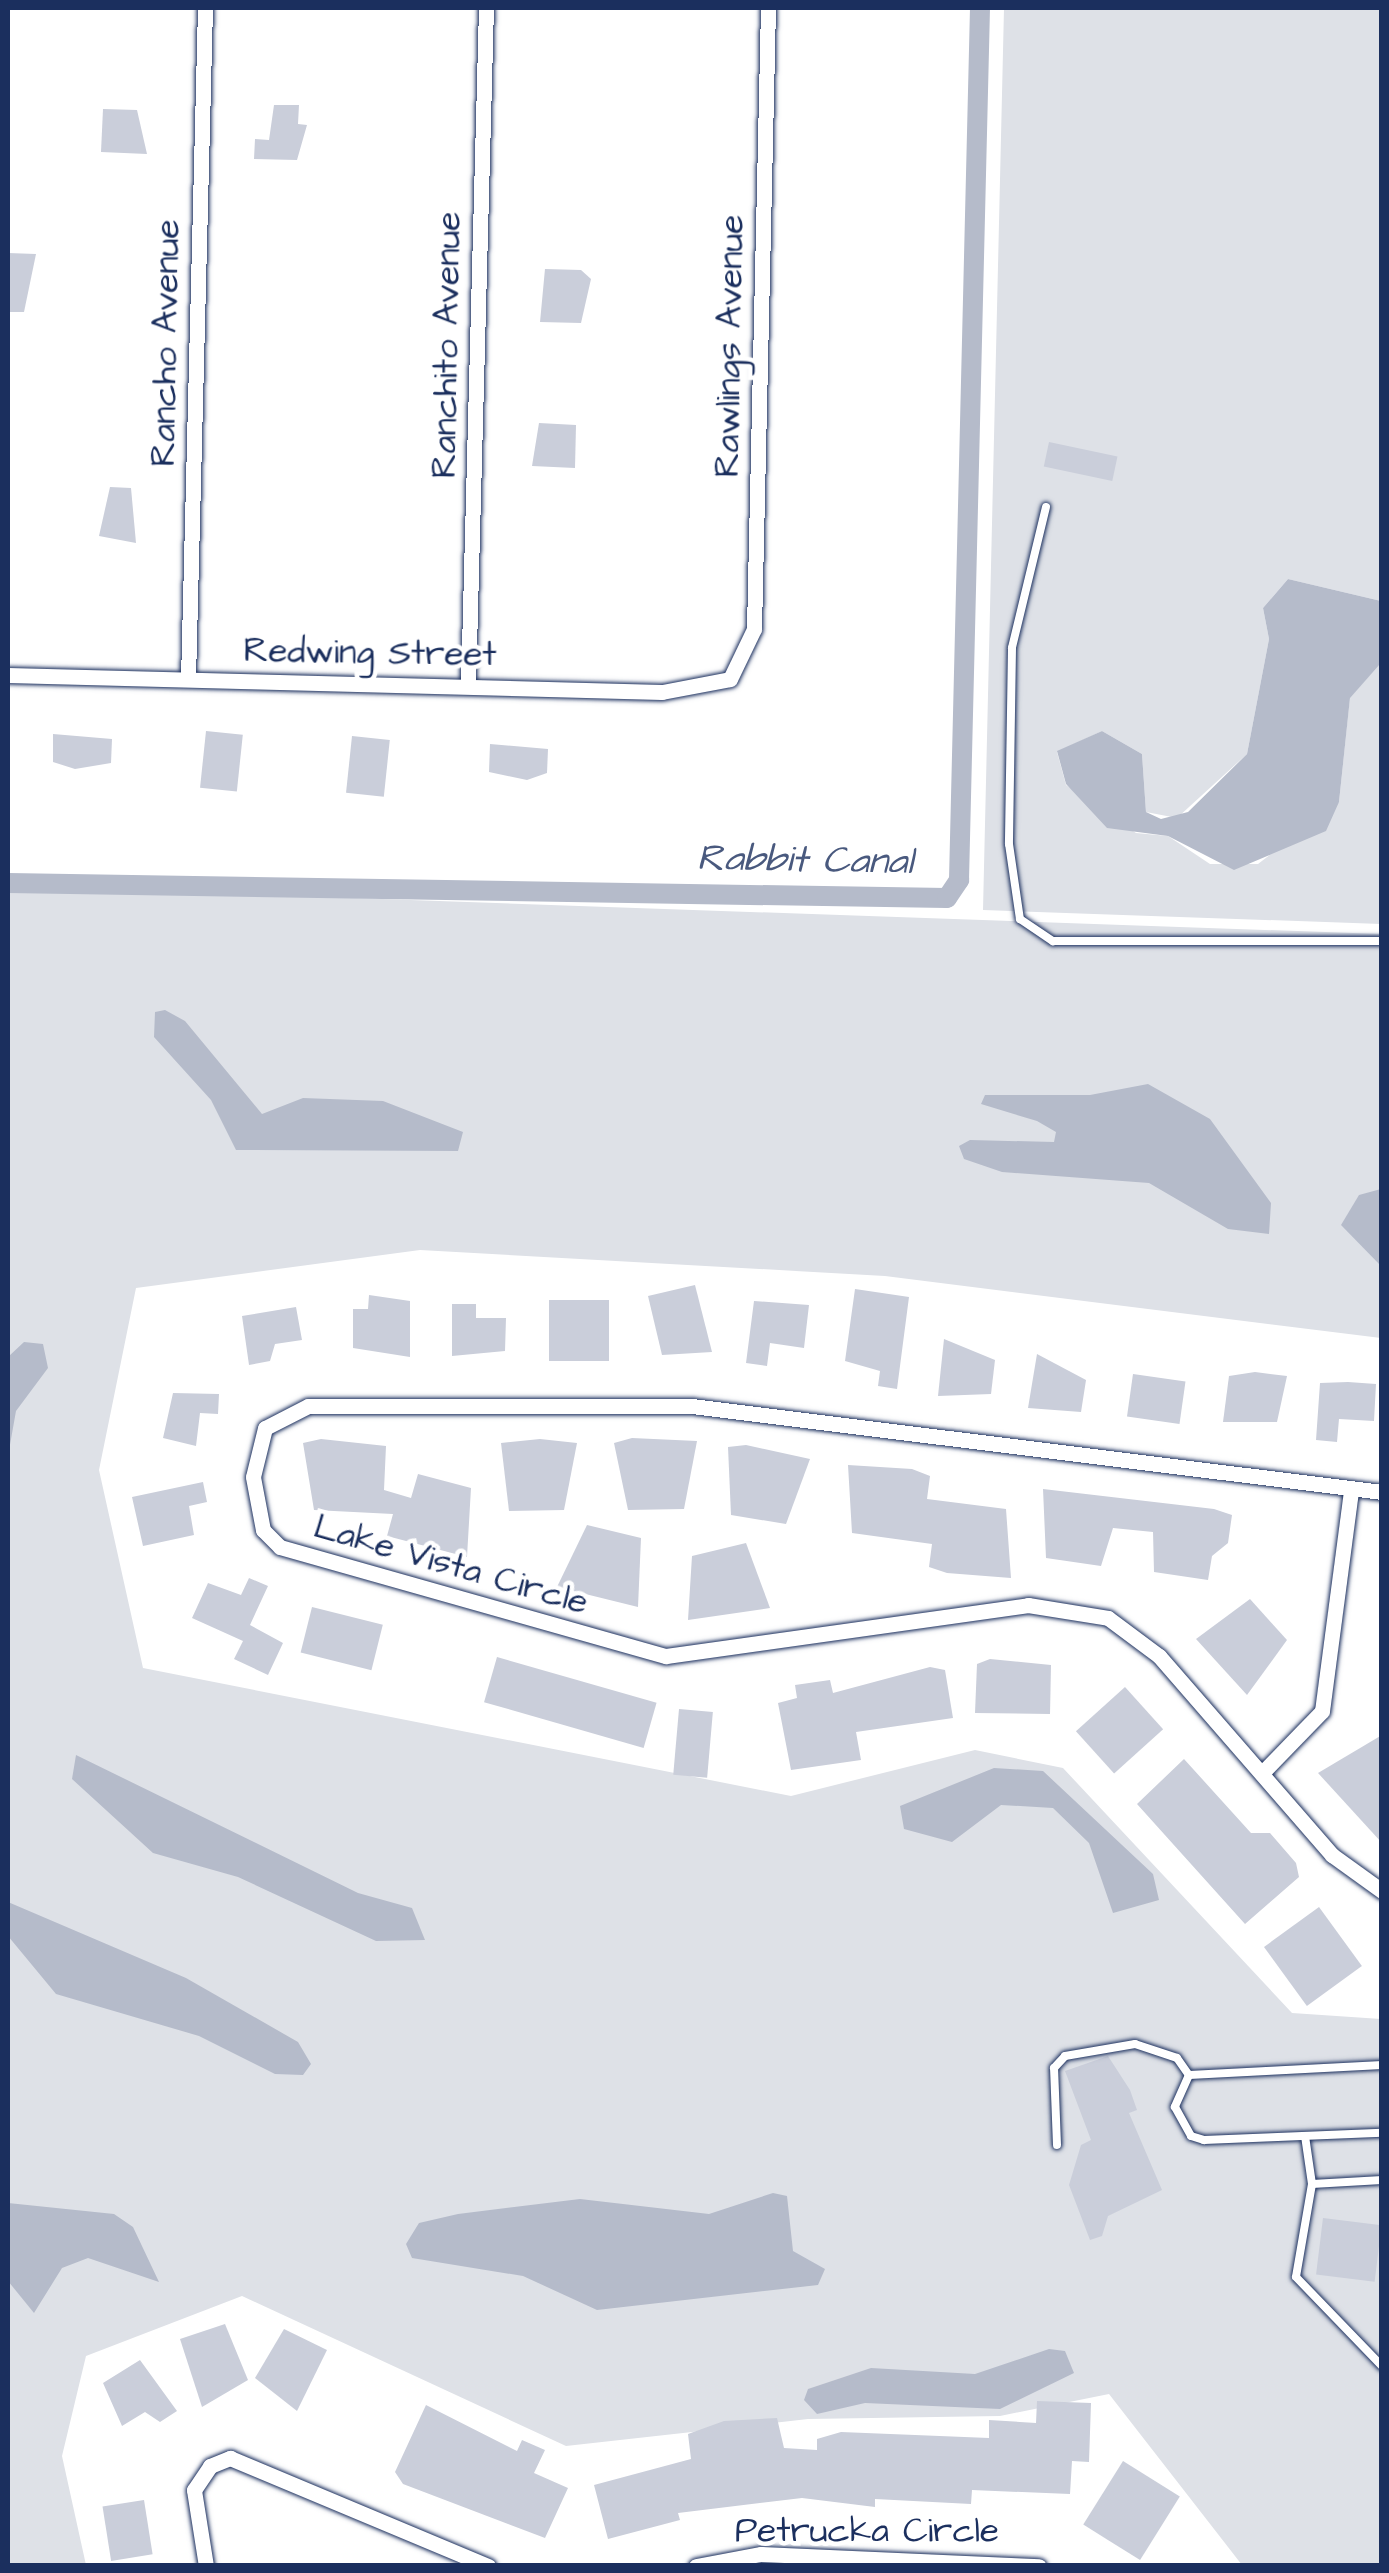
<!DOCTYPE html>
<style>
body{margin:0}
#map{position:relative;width:1389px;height:2573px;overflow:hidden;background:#fff;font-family:"Architects Daughter",sans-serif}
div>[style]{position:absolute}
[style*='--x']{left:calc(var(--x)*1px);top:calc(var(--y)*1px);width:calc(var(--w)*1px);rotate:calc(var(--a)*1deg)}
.green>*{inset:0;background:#dee1e7}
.water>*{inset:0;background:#b5bbca}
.canal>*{height:20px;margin:-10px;padding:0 10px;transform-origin:10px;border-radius:10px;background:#b5bbca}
.building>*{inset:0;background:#caceda;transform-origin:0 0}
.roads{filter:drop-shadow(0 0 2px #1b2f5e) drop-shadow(0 0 2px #1b2f5e)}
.service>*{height:8px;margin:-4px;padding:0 4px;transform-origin:4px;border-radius:4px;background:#fff}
.minor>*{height:15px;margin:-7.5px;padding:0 7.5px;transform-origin:7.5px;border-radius:7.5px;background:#fff}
span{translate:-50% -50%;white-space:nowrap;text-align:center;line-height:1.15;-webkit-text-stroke:9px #fff;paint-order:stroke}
.street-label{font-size:35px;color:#1b2f5e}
.water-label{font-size:38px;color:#49597e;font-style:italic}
.frame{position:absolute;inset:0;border:10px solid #1b2f5e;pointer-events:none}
</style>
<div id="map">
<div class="green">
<i style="clip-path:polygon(1004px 8px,1381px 8px,1381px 601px,1288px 579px,1263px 608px,1269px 639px,1247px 754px,1177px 818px,1146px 812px,1142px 754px,1102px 731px,1057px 752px,1066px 785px,1136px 833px,1168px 836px,1210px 864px,1258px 864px,1339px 802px,1350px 697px,1381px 663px,1381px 924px,983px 910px)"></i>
<i style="clip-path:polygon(8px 886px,1381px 934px,1381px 1338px,885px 1276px,420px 1250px,136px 1288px,99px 1470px,143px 1668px,791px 1796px,975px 1750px,1063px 1768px,1292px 2013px,1381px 2019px,1381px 2565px,1242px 2565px,1109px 2394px,1000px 2416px,808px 2419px,566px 2446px,242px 2296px,86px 2356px,62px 2456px,86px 2565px,8px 2566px)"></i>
</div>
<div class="water">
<i style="clip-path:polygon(1288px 579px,1381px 601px,1381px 663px,1350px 698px,1339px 802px,1326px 831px,1234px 870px,1168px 836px,1107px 828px,1066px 784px,1057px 751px,1102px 731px,1142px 754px,1146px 812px,1161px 819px,1188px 812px,1247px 754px,1269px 639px,1263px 608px)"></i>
<i style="clip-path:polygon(165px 1010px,185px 1021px,262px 1114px,303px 1098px,383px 1101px,463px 1132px,458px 1151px,236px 1150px,211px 1100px,154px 1037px,155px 1012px)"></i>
<i style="clip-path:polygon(1148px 1084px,1210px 1119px,1271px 1203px,1269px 1234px,1228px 1229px,1149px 1183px,1002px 1172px,964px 1159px,959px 1146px,970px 1140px,1054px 1142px,1056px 1132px,1037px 1121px,981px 1104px,985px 1095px,1090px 1095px)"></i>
<i style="clip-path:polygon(1381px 1189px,1382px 1189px,1381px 1266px,1341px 1225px,1359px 1195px)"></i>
<i style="clip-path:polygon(24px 1342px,43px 1344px,48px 1368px,16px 1411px,8px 1456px,8px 1357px)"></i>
<i style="clip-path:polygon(76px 1755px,358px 1893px,412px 1908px,425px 1940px,376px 1941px,238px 1877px,153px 1853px,72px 1779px)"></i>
<i style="clip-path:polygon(994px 1768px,1043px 1771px,1153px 1874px,1159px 1900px,1113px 1913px,1089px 1843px,1053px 1808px,1001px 1805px,952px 1842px,904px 1829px,900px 1806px)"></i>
<i style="clip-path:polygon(8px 1902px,186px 1978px,298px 2042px,311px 2064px,303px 2075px,275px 2074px,199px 2036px,56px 1994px,8px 1936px)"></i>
<i style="clip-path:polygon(773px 2193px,787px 2196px,793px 2251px,825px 2269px,818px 2285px,597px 2310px,523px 2276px,412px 2258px,406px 2244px,419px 2223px,458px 2214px,580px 2199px,709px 2214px)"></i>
<i style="clip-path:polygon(8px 2203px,114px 2214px,133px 2227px,159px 2282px,88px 2258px,62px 2268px,34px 2313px,8px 2281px)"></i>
<i style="clip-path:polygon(1049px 2349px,1065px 2351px,1074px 2373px,1000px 2409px,865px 2403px,817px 2414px,804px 2400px,808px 2389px,871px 2368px,975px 2374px)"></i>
</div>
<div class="canal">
<i style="--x:8;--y:883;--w:939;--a:0.92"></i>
<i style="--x:947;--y:898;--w:22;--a:-56"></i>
<i style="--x:959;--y:880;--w:872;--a:-88.62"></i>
</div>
<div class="building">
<i style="clip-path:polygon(274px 105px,299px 105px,298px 124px,307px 125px,297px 160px,254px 159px,255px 139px,269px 140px)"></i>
<i style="clip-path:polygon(103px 109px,137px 110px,147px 154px,101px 152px)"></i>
<i style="clip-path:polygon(8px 253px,36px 254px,24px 312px,8px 312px)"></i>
<i style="clip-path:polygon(545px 269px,581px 270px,591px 279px,581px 323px,540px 322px)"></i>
<i style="clip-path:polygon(539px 423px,576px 425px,575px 468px,532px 466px)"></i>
<i style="left:1049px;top:442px;width:70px;height:25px;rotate:12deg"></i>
<i style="clip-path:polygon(110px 487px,131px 488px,136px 543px,99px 536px)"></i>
<i style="left:206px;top:731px;width:37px;height:57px;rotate:6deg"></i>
<i style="clip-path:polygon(53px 734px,112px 739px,111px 763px,75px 769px,53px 762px)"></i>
<i style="left:352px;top:736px;width:38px;height:57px;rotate:6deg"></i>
<i style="clip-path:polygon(490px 744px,548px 749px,547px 773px,527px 780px,489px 772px)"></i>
<i style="clip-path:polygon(695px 1285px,712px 1352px,662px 1355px,648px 1296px)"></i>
<i style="clip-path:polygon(855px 1289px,909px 1297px,897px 1389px,878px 1386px,880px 1371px,845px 1361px)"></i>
<i style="clip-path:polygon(369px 1295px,410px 1301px,410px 1357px,353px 1348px,353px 1309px,368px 1309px)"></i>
<i style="left:549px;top:1300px;width:60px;height:61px"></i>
<i style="clip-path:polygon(754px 1301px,809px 1305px,804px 1348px,770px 1343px,767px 1366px,746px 1363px)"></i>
<i style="clip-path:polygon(452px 1304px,476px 1304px,476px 1318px,506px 1318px,505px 1351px,452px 1356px)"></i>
<i style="clip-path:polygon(296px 1307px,302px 1340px,275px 1344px,270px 1361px,249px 1365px,242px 1316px)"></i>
<i style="clip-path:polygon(944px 1339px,995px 1360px,991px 1394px,938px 1396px)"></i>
<i style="clip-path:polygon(1037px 1354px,1086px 1380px,1081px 1412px,1028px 1408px)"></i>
<i style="clip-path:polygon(1255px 1372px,1287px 1376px,1277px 1422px,1223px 1422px,1229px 1376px)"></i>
<i style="left:1133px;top:1374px;width:53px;height:43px;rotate:8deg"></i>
<i style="clip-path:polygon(1348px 1382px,1376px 1384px,1374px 1421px,1339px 1419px,1337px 1442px,1316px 1440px,1320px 1383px)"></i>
<i style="clip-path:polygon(173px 1393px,219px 1394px,218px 1414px,200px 1413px,196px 1446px,163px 1438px)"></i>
<i style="clip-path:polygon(632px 1438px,697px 1441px,684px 1509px,628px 1510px,614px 1443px)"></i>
<i style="clip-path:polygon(321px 1439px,386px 1446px,384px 1490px,411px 1498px,418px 1474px,471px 1488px,467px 1557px,387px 1536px,393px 1514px,314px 1510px,303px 1443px)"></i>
<i style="clip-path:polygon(540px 1439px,577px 1443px,564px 1510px,509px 1511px,501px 1443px)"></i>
<i style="clip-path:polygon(746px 1445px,810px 1459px,786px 1524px,731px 1515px,728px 1447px)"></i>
<i style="clip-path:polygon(848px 1465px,912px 1469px,930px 1476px,927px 1499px,1006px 1509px,1011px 1578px,947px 1573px,929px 1567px,932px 1544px,852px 1533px)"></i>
<i style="clip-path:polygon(203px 1482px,207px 1502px,189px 1506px,194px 1535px,143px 1546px,132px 1497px)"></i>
<i style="clip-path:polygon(1043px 1489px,1214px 1509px,1232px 1515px,1228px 1543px,1212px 1556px,1208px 1580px,1154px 1572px,1153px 1532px,1113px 1528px,1101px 1566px,1046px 1558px)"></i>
<i style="clip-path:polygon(587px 1525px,641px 1538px,638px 1607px,557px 1587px)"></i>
<i style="clip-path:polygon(746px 1543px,770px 1608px,688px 1620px,692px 1556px)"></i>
<i style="clip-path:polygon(249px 1578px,268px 1586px,250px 1625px,283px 1643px,268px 1675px,234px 1659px,243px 1641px,192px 1618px,208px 1583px,241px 1595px)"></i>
<i style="clip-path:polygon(1250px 1599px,1287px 1640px,1247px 1695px,1196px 1639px)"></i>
<i style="left:312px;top:1607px;width:73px;height:47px;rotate:14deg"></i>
<i style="left:497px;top:1657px;width:166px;height:47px;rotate:16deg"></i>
<i style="clip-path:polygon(990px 1659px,1051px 1665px,1050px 1714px,975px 1713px,977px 1664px)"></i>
<i style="clip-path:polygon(930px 1667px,945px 1670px,953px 1718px,856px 1732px,861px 1760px,791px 1770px,778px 1703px,797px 1698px,795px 1685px,830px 1680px,833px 1693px)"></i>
<i style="left:1125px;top:1687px;width:57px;height:66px;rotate:48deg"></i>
<i style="left:679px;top:1709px;width:34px;height:66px;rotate:5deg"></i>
<i style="clip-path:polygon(1382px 1735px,1382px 1843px,1318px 1773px)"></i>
<i style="clip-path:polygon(1184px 1759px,1251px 1833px,1270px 1833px,1296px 1863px,1299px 1877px,1245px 1924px,1137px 1804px)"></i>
<i style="left:1319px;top:1907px;width:73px;height:68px;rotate:54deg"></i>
<i style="clip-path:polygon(1108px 2056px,1130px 2090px,1137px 2110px,1129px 2113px,1162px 2190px,1108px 2216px,1102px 2236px,1090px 2240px,1069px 2185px,1081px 2145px,1091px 2140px,1065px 2071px)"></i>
<i style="left:1323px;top:2218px;width:59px;height:57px;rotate:7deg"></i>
<i style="clip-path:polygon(225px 2324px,248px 2380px,202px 2407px,180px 2339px)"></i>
<i style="clip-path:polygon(284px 2329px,327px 2350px,297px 2411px,255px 2378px)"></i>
<i style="clip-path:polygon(140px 2360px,177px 2411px,160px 2422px,145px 2412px,122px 2426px,103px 2383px)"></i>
<i style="clip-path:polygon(1037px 2401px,1091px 2403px,1089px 2462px,1072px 2461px,1070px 2494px,972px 2490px,971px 2504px,875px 2499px,875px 2507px,802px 2498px,678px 2513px,680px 2520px,608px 2539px,594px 2485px,691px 2459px,688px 2434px,724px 2421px,777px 2418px,784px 2448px,817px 2450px,817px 2439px,841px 2432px,989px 2438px,989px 2420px,1036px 2423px)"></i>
<i style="clip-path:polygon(426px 2405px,517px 2451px,522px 2440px,545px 2450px,534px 2473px,568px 2488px,545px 2538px,403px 2484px,395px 2472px)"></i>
<i style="left:1123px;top:2461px;width:67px;height:75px;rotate:32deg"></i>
<i style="left:144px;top:2500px;width:55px;height:42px;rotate:81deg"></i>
</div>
<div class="roads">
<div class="service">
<i style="--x:1046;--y:507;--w:145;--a:103.6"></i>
<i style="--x:1012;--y:648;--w:196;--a:90.9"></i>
<i style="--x:1009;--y:844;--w:76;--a:81.7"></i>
<i style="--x:1020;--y:919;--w:40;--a:34"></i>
<i style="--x:1053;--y:941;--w:329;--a:0"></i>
<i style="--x:1382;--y:2065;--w:193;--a:177"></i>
<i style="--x:1189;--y:2075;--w:35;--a:114"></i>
<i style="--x:1175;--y:2107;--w:33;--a:61"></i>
<i style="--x:1191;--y:2136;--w:14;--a:17"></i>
<i style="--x:1204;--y:2140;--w:178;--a:-2.3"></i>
<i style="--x:1305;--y:2136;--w:49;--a:81.7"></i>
<i style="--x:1312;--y:2184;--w:94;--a:99.8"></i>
<i style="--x:1296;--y:2277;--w:124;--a:46"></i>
<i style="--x:1057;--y:2145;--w:77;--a:-92.2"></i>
<i style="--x:1054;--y:2068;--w:16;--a:-47"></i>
<i style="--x:1065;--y:2056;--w:71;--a:-9.7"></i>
<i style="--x:1135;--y:2044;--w:44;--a:18.4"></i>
<i style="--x:1177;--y:2058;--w:21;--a:55"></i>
<i style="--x:1312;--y:2184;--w:70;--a:-3.3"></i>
</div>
<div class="minor">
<i style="--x:8;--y:675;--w:654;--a:1.49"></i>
<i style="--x:662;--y:692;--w:69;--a:-10.8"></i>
<i style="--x:730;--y:679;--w:55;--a:-64.4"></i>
<i style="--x:754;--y:629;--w:621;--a:-88.71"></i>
<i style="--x:188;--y:679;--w:671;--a:-88.55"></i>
<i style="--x:468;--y:685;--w:677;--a:-88.48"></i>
<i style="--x:1382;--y:1492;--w:695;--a:-172.9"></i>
<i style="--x:692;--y:1406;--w:384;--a:180"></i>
<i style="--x:308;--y:1406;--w:48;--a:152.9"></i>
<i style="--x:265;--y:1428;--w:50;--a:103.8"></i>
<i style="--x:253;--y:1477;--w:54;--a:79.3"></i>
<i style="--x:263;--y:1530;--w:24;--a:45"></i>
<i style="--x:280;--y:1547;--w:401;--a:15.8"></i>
<i style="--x:666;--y:1656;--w:366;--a:-8"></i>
<i style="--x:1028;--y:1605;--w:81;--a:9.2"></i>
<i style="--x:1108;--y:1618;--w:64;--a:36.7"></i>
<i style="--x:1159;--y:1656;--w:264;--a:49"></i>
<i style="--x:1332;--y:1855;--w:62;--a:35.8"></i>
<i style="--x:1262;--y:1773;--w:86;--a:-45.9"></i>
<i style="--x:1322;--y:1711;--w:221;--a:-82.5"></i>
<i style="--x:206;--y:2566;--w:77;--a:-99"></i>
<i style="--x:194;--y:2490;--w:29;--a:-56"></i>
<i style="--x:210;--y:2466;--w:22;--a:-22"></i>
<i style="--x:230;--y:2458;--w:280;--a:22.7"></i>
<i style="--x:696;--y:2566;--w:66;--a:-10.5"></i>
<i style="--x:761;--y:2554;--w:278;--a:2.5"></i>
</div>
</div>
<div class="street-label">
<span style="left:166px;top:343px;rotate:-89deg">Rancho Avenue</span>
<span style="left:447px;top:345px;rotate:-89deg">Ranchito Avenue</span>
<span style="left:730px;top:346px;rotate:-89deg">Rawlings Avenue</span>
<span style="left:370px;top:653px;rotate:1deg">Redwing Street</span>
<span style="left:451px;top:1565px;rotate:16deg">Lake Vista Circle</span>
<span style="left:867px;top:2531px">Petrucka Circle</span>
</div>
<div class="water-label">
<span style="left:805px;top:861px;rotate:1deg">Rabbit Canal</span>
</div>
<div class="frame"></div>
</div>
